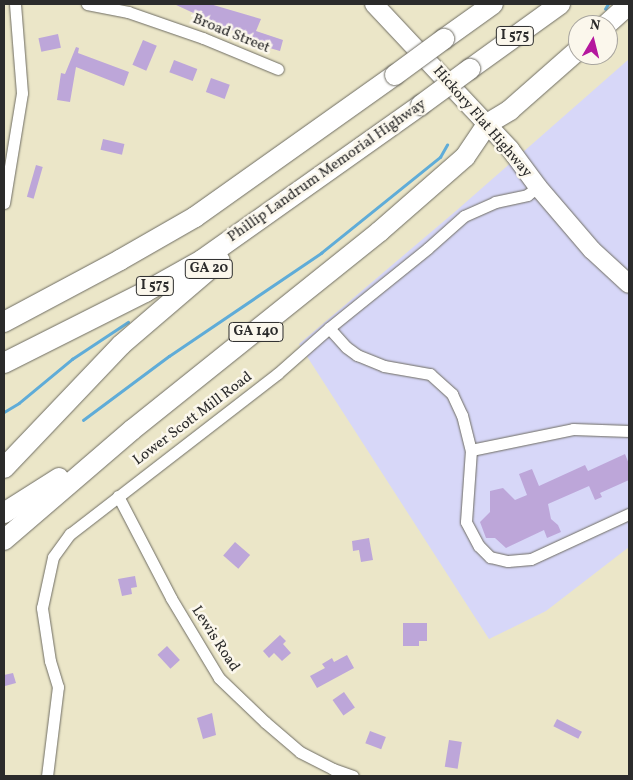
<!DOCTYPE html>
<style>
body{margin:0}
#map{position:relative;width:633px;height:780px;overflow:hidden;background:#ebe6c8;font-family:Vollkorn,serif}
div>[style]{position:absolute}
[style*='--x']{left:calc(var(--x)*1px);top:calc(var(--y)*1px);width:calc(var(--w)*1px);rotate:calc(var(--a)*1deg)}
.built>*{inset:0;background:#d7d7f8}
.stream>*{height:2.5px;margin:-1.25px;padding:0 1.25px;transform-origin:1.25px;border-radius:1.25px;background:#5facd8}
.building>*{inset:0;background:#bda6d9;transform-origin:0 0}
.roads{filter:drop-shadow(0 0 1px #6e6c62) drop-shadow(0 0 1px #6e6c62)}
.minor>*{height:11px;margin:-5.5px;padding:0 5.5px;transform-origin:5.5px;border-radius:5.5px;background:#fff}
.primary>*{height:18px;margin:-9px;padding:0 9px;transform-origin:9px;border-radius:9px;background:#fff}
.motorway>*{height:20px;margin:-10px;padding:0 10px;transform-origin:10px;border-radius:10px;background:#fff}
.bridges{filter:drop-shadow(0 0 1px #6e6c62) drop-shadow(0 0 1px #6e6c62)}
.motorway-bridge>*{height:20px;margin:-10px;padding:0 10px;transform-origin:10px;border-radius:10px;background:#fff}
span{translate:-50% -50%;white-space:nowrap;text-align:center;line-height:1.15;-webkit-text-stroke:5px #fbf7ec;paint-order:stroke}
.shield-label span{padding:1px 4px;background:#fbf7ec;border:1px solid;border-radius:4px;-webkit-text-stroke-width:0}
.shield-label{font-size:14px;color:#2b2b2b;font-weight:700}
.street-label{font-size:15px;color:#2b2b2b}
.frame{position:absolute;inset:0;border:5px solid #2b2b2b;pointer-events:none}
.north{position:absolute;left:568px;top:15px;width:50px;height:50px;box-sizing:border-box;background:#fbf7ec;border:1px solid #a8a59f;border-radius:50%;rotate:8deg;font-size:14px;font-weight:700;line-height:20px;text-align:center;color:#2b2b2b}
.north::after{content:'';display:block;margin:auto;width:18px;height:22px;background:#b5179e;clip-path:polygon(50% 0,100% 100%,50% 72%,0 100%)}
</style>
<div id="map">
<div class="built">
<i style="clip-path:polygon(629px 59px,629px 547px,546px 611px,489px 639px,299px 344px,457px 210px)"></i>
</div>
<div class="stream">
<i style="--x:605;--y:9;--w:6;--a:-59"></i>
<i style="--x:4;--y:412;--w:17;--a:-31"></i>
<i style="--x:19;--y:403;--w:69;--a:-39.7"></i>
<i style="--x:72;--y:359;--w:67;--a:-33.5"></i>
<i style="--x:83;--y:420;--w:107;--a:-36.7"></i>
<i style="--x:169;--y:356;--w:184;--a:-34.1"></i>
<i style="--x:321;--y:253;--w:153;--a:-38.9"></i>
<i style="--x:440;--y:157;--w:14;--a:-60"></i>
</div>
<div class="building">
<i style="clip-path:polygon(174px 4px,210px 4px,261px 19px,256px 31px,283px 40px,280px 51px,242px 40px,244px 35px,238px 32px,212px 25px,213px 22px)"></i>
<i style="left:58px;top:34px;width:14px;height:20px;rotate:78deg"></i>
<i style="left:143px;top:40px;width:15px;height:27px;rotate:23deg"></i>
<i style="clip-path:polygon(76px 47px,79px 48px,78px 53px,129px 72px,124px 86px,76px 67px,70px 102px,57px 100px,61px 73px,65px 74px)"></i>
<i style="left:174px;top:60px;width:25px;height:13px;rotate:21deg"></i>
<i style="left:211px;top:78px;width:20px;height:15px;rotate:20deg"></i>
<i style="left:103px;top:139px;width:22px;height:11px;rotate:13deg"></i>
<i style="left:36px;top:165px;width:7px;height:33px;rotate:16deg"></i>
<i style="clip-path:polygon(625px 454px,629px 464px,629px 480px,600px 493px,602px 497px,595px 500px,589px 486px,548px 504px,551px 519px,558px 525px,561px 532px,547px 538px,544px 530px,506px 548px,495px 538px,486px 538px,480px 522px,490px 512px,490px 491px,503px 488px,515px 500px,527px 495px,519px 474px,532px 469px,539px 486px,585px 465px,588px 471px)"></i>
<i style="clip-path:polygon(369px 538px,373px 560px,361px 562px,359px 550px,353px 551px,352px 541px)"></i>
<i style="left:235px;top:542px;width:20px;height:18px;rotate:41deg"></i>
<i style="clip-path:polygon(135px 576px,137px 587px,131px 588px,132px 594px,122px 596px,118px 579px)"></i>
<i style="clip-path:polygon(403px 623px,427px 623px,427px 641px,419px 641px,419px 646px,403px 646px)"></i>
<i style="clip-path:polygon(280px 635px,286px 641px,283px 644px,291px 653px,282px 661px,274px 653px,269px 658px,263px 651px)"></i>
<i style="left:167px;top:646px;width:19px;height:13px;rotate:47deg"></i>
<i style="clip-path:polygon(347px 655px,354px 668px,317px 688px,310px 676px,325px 668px,322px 664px,332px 658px,334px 662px)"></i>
<i style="clip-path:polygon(13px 673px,16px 683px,5px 686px,4px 675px)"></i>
<i style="left:344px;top:692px;width:19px;height:14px;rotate:55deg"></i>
<i style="clip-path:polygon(212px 713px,216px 735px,203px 739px,197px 718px)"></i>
<i style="left:557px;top:719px;width:28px;height:8px;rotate:27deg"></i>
<i style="left:370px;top:731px;width:17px;height:13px;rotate:21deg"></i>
<i style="left:449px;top:740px;width:13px;height:27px;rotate:9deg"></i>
</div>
<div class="roads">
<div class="minor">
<i style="--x:87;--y:4;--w:42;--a:11"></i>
<i style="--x:128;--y:12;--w:79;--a:19.1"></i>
<i style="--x:203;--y:38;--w:81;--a:22.5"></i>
<i style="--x:4;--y:203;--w:111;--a:-80.7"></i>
<i style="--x:22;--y:93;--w:89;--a:-94.5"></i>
<i style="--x:329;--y:328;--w:25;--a:48"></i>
<i style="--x:346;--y:347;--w:14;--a:36"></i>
<i style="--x:357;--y:355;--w:29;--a:22"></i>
<i style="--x:384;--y:366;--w:47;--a:9.9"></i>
<i style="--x:430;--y:374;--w:30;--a:42"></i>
<i style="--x:452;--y:394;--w:23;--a:65"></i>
<i style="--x:462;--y:415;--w:36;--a:76"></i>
<i style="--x:471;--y:450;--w:72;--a:94"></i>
<i style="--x:466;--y:522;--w:27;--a:62"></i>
<i style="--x:479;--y:546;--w:16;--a:45"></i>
<i style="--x:490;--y:557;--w:18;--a:13"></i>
<i style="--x:508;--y:561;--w:23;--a:-5"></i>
<i style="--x:531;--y:559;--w:108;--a:-24.7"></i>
<i style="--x:471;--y:450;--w:104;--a:-11.6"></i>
<i style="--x:573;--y:429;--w:56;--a:2"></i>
<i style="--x:118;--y:496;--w:115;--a:62.5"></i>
<i style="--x:171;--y:598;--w:93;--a:59"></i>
<i style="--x:219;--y:678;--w:64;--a:43.7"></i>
<i style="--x:265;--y:722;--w:46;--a:40.6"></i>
<i style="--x:300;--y:752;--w:37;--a:27"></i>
<i style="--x:333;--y:769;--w:21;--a:19"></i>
<i style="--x:47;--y:776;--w:90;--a:-83"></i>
<i style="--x:58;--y:687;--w:27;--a:-107"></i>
<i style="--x:50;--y:661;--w:54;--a:-98.6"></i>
<i style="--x:42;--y:608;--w:52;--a:-77.8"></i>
<i style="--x:53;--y:557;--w:29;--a:-54"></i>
<i style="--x:70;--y:534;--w:262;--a:-37.7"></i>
<i style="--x:277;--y:374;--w:69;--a:-41.5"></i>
<i style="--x:329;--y:328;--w:127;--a:-38.9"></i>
<i style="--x:428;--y:248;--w:48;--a:-41.6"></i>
<i style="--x:464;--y:216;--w:34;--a:-24"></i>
<i style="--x:495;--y:202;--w:33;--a:-12"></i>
<i style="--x:527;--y:195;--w:14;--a:-36"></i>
</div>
<div class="primary">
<i style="--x:374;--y:4;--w:199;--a:46.8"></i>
<i style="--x:510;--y:149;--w:47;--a:53.6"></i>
<i style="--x:538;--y:187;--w:83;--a:49.4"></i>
<i style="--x:592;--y:250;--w:50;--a:42.6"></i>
</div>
<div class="motorway">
<i style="--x:606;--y:25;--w:31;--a:-42"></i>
<i style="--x:444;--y:39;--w:60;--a:-35.5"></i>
<i style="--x:470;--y:69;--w:111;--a:-35.8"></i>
<i style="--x:4;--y:322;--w:132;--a:-28.1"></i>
<i style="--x:120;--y:260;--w:86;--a:-29.8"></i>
<i style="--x:195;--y:217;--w:245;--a:-35.4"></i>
<i style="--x:4;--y:363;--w:158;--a:-26.7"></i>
<i style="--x:145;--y:292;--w:65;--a:-29.3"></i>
<i style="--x:202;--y:260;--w:268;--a:-35.3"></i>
<i style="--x:4;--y:468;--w:170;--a:-46.4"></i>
<i style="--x:121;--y:345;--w:130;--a:-40.6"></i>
<i style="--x:4;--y:513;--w:65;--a:-32.5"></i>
<i style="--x:4;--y:540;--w:169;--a:-40.7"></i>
<i style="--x:132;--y:430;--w:317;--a:-38.7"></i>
<i style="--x:379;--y:232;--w:114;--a:-41.1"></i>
<i style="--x:465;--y:157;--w:40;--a:-56"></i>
<i style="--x:487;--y:124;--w:27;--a:-31"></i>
<i style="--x:510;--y:110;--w:91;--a:-41.4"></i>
</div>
</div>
<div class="bridges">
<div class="motorway-bridge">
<i style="--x:395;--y:75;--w:61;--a:-36.3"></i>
<i style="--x:421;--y:105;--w:61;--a:-36.3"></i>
</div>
</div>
<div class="shield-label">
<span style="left:515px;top:36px">I 575</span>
<span style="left:209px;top:269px">GA 20</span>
<span style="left:155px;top:286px">I 575</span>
<span style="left:256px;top:332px">GA 140</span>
</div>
<div class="street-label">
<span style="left:231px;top:34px;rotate:22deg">Broad Street</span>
<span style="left:482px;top:122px;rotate:49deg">Hickory Flat Highway</span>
<span style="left:327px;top:171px;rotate:-35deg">Phillip Landrum Memorial Highway</span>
<span style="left:193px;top:419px;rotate:-37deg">Lower Scott Mill Road</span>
<span style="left:215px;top:639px;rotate:57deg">Lewis Road</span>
</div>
<div class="frame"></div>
<div class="north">N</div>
</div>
